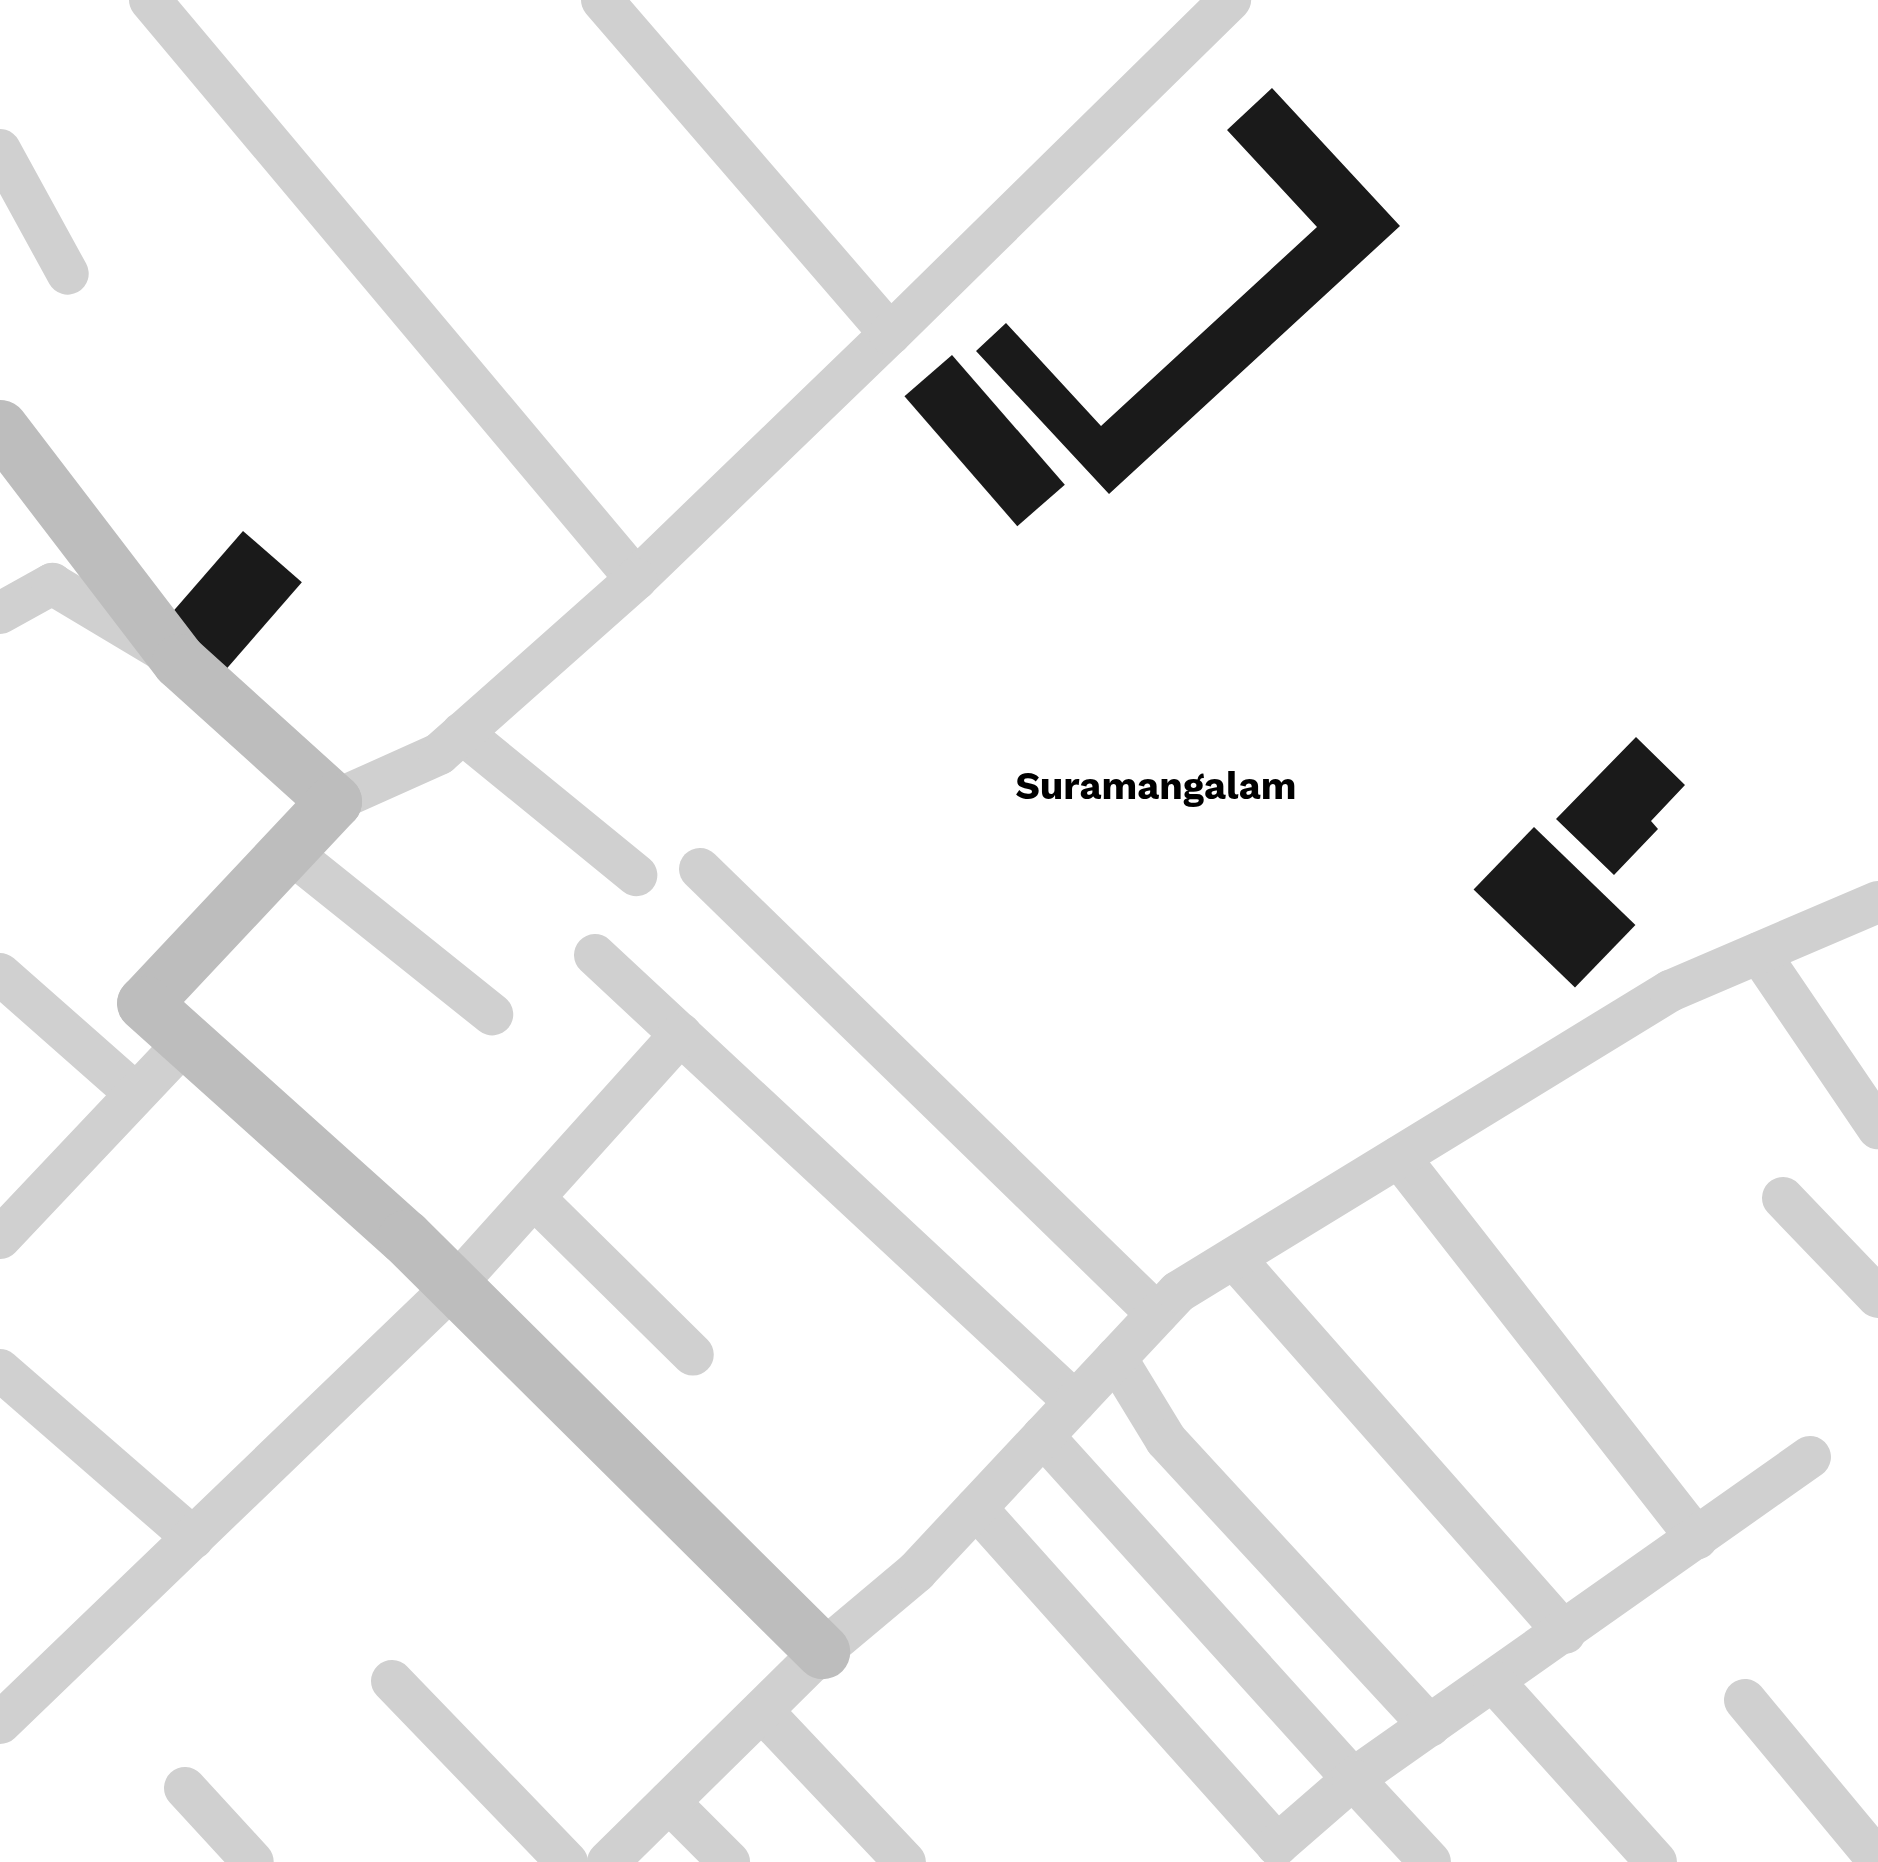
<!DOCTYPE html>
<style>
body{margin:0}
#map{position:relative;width:1878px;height:1862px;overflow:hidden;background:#fff;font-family:"Work Sans",sans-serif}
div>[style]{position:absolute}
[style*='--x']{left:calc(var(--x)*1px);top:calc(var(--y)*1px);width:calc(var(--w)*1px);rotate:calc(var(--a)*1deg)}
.building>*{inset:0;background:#1a1a1a;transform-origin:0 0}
.street>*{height:42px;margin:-21px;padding:0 21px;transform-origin:21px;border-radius:21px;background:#d0d0d0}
.secondary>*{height:55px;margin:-27.5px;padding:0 27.5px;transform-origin:27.5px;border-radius:27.5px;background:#bdbdbd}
span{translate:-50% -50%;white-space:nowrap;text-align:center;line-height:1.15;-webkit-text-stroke:10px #fff;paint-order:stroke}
.district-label{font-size:38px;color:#000;font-weight:700}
</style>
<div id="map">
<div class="building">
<i style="clip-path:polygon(1272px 88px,1400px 226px,1109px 494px,976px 351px,1006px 323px,1101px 426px,1317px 227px,1227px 130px)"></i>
<i style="left:952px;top:355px;width:172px;height:63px;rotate:49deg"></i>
<i style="left:243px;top:531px;width:78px;height:122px;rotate:41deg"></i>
<i style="clip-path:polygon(1636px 737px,1685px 785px,1651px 821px,1658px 829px,1614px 875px,1556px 819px)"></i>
<i style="left:1534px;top:827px;width:141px;height:87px;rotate:44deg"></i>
</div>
<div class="street">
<i style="--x:150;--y:0;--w:756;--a:49.99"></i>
<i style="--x:636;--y:579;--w:353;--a:-44"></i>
<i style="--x:602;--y:0;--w:441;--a:49.2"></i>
<i style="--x:890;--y:334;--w:477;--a:-44.5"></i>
<i style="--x:0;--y:150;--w:141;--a:61.3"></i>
<i style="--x:0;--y:613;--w:60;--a:-29.1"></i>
<i style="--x:52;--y:584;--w:131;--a:30.9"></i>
<i style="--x:462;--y:733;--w:225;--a:39.2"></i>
<i style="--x:334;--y:801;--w:115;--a:-24.1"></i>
<i style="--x:439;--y:754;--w:264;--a:-41.6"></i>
<i style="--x:287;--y:850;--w:263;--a:38.7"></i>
<i style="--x:700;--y:869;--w:638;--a:44.24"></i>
<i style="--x:1759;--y:953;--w:212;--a:55.8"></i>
<i style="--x:595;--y:955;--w:656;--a:42.96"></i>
<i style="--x:0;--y:974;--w:181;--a:41.4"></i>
<i style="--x:1399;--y:1157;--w:484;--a:52"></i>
<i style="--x:534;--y:1198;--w:223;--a:44.6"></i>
<i style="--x:1783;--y:1198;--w:137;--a:46.2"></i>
<i style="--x:0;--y:1238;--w:271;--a:-46.6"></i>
<i style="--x:1234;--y:1258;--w:500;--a:48.57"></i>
<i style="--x:1116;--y:1358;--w:96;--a:58.6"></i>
<i style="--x:1166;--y:1440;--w:389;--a:47.3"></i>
<i style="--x:0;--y:1370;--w:256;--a:41"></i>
<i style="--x:1043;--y:1436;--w:462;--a:47.9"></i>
<i style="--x:1353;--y:1779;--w:559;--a:-35.17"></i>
<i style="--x:976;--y:1508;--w:452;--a:48.2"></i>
<i style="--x:1277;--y:1845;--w:101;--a:-41"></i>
<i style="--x:1353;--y:1779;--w:113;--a:47.1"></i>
<i style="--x:392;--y:1681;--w:252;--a:46"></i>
<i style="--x:1494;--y:1682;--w:242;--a:48"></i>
<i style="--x:1745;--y:1700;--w:208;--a:50.3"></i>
<i style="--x:762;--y:1711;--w:208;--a:46.6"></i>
<i style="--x:0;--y:1723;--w:630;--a:-43.91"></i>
<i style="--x:454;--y:1286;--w:339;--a:-48"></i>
<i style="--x:185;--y:1788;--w:100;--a:47.4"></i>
<i style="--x:669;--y:1802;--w:85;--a:45"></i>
<i style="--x:608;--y:1862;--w:301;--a:-44.6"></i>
<i style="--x:822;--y:1651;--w:123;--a:-40"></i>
<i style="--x:916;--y:1572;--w:383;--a:-46.9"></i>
<i style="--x:1178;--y:1292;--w:577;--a:-31.46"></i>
<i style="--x:1670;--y:991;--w:226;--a:-23.2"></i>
</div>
<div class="secondary">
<i style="--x:0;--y:427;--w:295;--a:52.6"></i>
<i style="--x:179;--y:661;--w:209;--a:42.1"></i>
<i style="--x:334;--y:801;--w:277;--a:133.2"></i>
<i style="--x:144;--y:1003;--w:351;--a:41.9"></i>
<i style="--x:405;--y:1237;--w:588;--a:44.79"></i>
</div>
<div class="district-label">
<span style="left:1156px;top:787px">Suramangalam</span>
</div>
</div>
